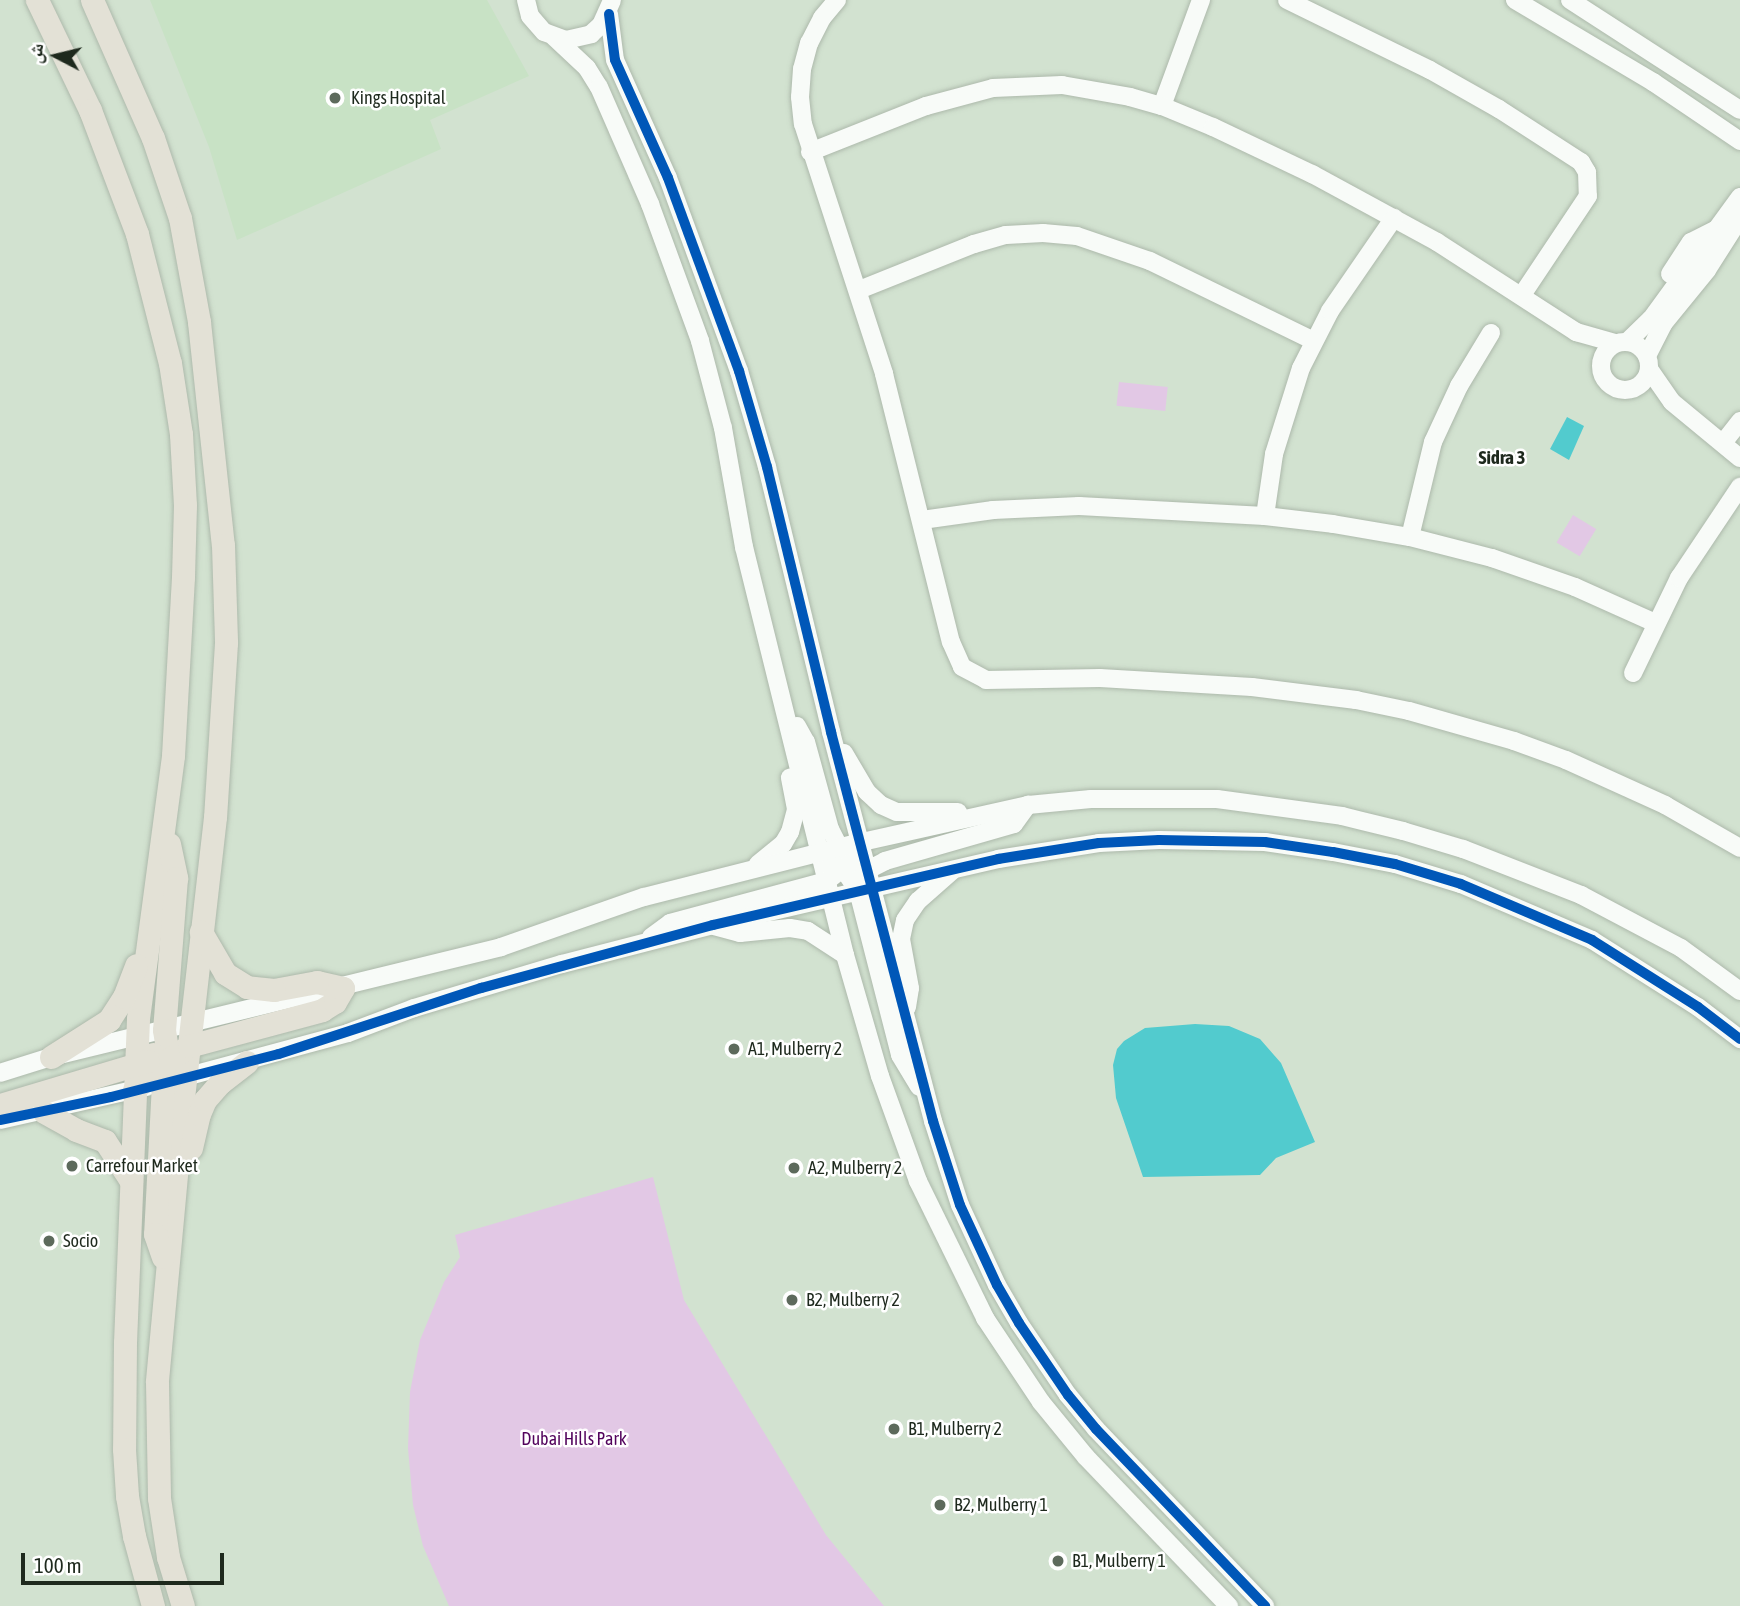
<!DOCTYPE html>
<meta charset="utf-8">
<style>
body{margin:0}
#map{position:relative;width:1740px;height:1606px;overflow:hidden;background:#d2e2d0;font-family:"Asap Condensed","Noto Naskh Arabic",sans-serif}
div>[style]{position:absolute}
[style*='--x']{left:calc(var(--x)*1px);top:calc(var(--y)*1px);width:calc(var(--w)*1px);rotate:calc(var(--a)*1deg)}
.built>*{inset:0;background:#c8e2c5}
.green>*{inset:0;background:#e2c8e5;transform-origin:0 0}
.water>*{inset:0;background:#52cbce}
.roads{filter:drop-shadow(0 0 2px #adb9ab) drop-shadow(0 0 2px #adb9ab)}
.minor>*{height:18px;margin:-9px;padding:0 9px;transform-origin:9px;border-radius:9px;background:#f8fbf8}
.minor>.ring{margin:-9px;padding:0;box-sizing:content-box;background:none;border:18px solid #f8fbf8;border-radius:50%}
.major>*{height:23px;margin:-11.5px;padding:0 11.5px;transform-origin:11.5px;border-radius:11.5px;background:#e3e1d6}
.cycleway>*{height:10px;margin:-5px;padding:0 5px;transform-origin:5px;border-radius:5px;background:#0057b8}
.dots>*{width:19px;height:19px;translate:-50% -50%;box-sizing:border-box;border:4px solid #fff;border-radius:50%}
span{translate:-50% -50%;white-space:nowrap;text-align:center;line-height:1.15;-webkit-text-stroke:5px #fff;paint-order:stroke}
.poi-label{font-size:18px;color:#1e291d}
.left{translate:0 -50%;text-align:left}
.park-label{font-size:18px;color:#52035c}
.neighbourhood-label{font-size:19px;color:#1e291d;font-weight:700}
.north{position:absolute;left:21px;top:21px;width:70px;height:70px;-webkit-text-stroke:5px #fff;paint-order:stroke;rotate:277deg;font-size:19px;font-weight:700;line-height:28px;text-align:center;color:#1e291d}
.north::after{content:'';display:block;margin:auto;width:24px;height:32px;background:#1e291d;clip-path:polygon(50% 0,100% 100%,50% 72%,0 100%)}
.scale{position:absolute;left:21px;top:1553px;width:203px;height:32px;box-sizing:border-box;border:4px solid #1e291d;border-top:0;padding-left:9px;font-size:21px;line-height:24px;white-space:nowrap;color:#1e291d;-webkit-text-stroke:5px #fff;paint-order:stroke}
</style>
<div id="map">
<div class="built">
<i style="clip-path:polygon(150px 0,487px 0,529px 76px,430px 120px,441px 149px,237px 240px,209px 147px)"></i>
</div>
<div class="green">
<i style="left:1119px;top:382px;width:49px;height:24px;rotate:6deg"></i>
<i style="left:1573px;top:515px;width:27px;height:32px;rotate:31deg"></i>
<i style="clip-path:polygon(653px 1177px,684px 1300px,826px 1535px,884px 1606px,449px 1606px,423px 1546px,413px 1505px,408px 1448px,410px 1392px,420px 1340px,444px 1282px,460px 1257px,455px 1235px)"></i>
</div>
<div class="water">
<i style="clip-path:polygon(1567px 417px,1584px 426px,1569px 460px,1550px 449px)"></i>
<i style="clip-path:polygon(1195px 1024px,1229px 1026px,1260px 1039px,1281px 1063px,1315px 1142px,1276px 1158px,1260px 1175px,1143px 1177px,1116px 1098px,1113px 1065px,1117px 1049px,1124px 1041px,1145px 1028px)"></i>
</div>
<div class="roads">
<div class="minor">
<i style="--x:526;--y:0;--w:16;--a:76"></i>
<i style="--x:530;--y:16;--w:21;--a:49"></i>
<i style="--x:544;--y:32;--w:23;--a:20"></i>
<i style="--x:566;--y:40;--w:26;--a:-13"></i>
<i style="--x:591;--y:34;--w:13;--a:-42"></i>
<i style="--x:601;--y:25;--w:27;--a:-66"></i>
<i style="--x:837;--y:0;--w:23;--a:130"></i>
<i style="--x:822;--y:18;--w:28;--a:117"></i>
<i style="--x:809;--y:43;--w:27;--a:105"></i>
<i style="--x:802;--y:69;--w:28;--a:94"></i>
<i style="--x:800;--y:97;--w:27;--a:84"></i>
<i style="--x:803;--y:124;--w:263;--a:72"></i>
<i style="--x:884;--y:374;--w:276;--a:76"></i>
<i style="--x:951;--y:642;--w:27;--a:66"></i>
<i style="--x:962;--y:667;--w:27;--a:28"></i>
<i style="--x:986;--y:680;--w:114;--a:-1"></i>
<i style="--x:1100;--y:678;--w:152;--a:3.4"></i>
<i style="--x:1252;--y:687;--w:105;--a:7.1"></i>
<i style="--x:1356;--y:700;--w:54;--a:11.7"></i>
<i style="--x:1409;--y:711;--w:109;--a:15.9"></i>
<i style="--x:1514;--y:741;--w:55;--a:20.1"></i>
<i style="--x:1566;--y:760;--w:109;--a:24.4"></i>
<i style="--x:1665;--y:805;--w:86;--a:29.8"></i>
<i style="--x:1287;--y:0;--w:159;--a:26.1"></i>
<i style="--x:1430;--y:70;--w:79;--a:29.5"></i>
<i style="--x:1499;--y:109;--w:98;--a:32.9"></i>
<i style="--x:1581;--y:162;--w:12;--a:59"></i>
<i style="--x:1587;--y:172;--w:24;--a:88"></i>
<i style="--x:1588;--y:196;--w:119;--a:123.7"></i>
<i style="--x:1515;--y:0;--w:161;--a:30.7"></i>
<i style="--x:1653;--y:82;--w:105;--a:34.1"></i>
<i style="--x:1570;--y:0;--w:202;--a:32.9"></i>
<i style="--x:609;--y:14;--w:46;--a:82.6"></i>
<i style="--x:615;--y:60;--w:129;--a:65.8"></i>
<i style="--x:668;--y:178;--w:206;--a:69.8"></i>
<i style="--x:739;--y:371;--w:100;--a:73.7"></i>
<i style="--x:767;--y:467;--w:273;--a:76.4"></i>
<i style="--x:831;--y:732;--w:402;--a:75.3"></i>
<i style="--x:933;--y:1121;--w:88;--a:72.2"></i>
<i style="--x:960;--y:1205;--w:88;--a:65.2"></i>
<i style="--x:997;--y:1285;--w:44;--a:59.9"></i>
<i style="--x:1019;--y:1323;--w:87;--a:55.8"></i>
<i style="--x:1068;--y:1395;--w:44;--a:50.5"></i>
<i style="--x:1096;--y:1429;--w:245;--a:46.3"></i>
<i style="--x:554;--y:37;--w:45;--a:43.2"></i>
<i style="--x:587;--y:68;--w:22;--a:58"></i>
<i style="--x:599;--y:87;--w:128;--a:66.4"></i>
<i style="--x:650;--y:204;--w:146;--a:69.9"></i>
<i style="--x:700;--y:341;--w:90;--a:75.2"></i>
<i style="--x:723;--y:428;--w:121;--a:80"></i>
<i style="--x:744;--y:547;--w:420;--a:76.1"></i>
<i style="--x:845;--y:955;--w:126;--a:73.9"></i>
<i style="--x:880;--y:1076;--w:112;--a:70.1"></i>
<i style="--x:918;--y:1181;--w:153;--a:63.9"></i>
<i style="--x:985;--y:1318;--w:101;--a:56.3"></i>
<i style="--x:1041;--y:1402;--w:71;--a:50.7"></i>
<i style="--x:1086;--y:1457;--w:207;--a:46.2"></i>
<i style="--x:1162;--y:106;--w:113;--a:-69.8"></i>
<i style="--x:810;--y:152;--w:125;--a:-21.6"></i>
<i style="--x:926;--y:106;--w:69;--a:-15"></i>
<i style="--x:993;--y:88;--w:69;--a:-2.5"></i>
<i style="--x:1062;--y:85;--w:69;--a:10"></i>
<i style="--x:1130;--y:97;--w:33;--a:16"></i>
<i style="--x:1162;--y:106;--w:55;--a:22.4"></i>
<i style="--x:1213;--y:127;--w:110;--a:25.4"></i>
<i style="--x:1312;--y:174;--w:142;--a:28.5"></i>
<i style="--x:1437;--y:242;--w:166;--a:32.9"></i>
<i style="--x:1576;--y:332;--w:41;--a:15.8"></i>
<i style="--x:1670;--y:274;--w:38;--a:-57"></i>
<i style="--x:1691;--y:242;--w:25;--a:-27"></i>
<i style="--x:859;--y:290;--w:124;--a:-21.8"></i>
<i style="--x:974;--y:244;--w:33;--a:-16"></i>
<i style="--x:1006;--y:235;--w:37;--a:-3"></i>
<i style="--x:1043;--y:233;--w:34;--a:5"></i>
<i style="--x:1077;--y:236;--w:77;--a:18.9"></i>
<i style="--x:1150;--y:261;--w:182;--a:26"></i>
<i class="ring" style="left:1601px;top:342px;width:30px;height:30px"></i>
<i style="--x:1627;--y:342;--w:33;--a:-44"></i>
<i style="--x:1651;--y:319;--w:151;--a:-53.9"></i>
<i style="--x:1647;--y:356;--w:36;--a:-63"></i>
<i style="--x:1663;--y:324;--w:70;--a:-50.8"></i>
<i style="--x:1707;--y:270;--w:62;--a:-57.6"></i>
<i style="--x:1649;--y:369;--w:40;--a:55.1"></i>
<i style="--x:1672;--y:402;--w:88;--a:39.5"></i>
<i style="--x:1723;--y:443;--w:28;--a:-52"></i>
<i style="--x:1265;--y:516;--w:63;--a:-81.7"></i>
<i style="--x:1274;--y:454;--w:90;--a:-72.6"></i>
<i style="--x:1301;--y:368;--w:64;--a:-63"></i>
<i style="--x:1330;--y:311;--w:113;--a:-55.5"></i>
<i style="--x:922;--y:520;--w:72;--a:-8"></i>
<i style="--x:993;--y:510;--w:86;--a:-2.7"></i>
<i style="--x:1079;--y:506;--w:186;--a:3.1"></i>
<i style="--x:1265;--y:516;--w:68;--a:6.7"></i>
<i style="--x:1333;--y:524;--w:78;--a:9.6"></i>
<i style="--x:1410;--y:537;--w:85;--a:14.4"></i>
<i style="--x:1492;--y:558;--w:88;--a:19.3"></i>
<i style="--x:1575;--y:587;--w:88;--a:24.2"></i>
<i style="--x:1410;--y:537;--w:98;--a:-76.4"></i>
<i style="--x:1433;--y:442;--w:62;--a:-65.1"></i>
<i style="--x:1459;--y:386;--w:62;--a:-58.9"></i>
<i style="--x:1633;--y:673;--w:106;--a:-64.2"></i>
<i style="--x:1679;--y:578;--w:110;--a:-56.2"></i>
<i style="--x:797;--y:726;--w:18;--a:61"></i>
<i style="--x:806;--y:742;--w:90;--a:74.6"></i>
<i style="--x:830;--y:829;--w:30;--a:63"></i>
<i style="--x:844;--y:753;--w:45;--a:59.5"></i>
<i style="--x:867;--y:792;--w:19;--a:43"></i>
<i style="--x:881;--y:805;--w:17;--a:24"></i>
<i style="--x:897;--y:812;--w:61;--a:0"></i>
<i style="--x:820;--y:852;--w:30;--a:37"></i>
<i style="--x:844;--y:870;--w:25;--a:56"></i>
<i style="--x:858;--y:891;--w:169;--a:75.6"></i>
<i style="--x:900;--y:1055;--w:37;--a:59"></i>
<i style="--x:758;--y:864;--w:32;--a:-39"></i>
<i style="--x:783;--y:844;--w:14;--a:-60"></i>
<i style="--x:790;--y:832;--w:24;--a:-75"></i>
<i style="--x:796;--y:809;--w:32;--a:-101"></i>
<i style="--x:858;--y:875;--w:30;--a:-27"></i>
<i style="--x:885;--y:861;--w:134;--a:-16"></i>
<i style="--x:1014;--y:824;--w:24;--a:-54"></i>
<i style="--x:714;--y:926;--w:27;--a:15"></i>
<i style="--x:740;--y:933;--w:50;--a:-5.7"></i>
<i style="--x:790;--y:928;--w:18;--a:9"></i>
<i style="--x:808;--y:931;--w:44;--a:33"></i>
<i style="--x:651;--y:937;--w:24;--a:-36"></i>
<i style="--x:670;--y:923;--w:163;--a:-15"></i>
<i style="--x:827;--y:881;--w:28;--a:-38"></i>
<i style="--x:849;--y:864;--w:26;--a:-59"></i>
<i style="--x:907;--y:1007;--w:19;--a:-81"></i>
<i style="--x:910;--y:988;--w:50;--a:-100.4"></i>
<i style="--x:901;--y:939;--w:19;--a:-78"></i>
<i style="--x:905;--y:920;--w:23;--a:-56"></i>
<i style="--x:918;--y:901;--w:45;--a:-41.4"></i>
<i style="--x:0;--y:1073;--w:53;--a:-17.4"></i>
<i style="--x:51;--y:1057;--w:463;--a:-13.7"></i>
<i style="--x:501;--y:947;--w:151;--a:-19.3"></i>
<i style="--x:644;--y:897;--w:225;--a:-14.2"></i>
<i style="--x:862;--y:842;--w:170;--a:-12.6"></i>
<i style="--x:1028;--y:805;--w:63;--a:-5.4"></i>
<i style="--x:1091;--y:799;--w:126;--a:0"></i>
<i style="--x:1217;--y:799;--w:126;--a:7.7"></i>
<i style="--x:1342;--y:816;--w:63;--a:13.8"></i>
<i style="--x:1403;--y:831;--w:63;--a:16.7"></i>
<i style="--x:1463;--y:849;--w:127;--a:21.3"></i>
<i style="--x:1581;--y:895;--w:113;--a:27.9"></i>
<i style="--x:1681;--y:948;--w:73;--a:36.1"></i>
<i style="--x:174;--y:1080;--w:180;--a:-15.1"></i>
<i style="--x:348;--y:1033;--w:71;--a:-20.7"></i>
<i style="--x:414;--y:1008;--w:154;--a:-16.6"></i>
<i style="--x:562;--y:964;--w:156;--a:-14.5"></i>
<i style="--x:713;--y:925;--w:293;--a:-13"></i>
<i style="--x:998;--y:859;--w:102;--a:-9"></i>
<i style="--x:1099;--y:843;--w:60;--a:-2.9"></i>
<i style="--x:1159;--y:840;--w:106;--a:1.1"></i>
<i style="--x:1265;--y:842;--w:69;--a:8.4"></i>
<i style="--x:1333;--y:852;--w:63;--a:11"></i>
<i style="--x:1395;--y:864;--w:69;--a:16.9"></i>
<i style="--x:1461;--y:884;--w:142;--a:23.1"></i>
<i style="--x:1592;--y:940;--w:125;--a:32.3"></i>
<i style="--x:1698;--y:1007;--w:53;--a:37.3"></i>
<i style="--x:0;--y:1120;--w:151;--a:-12.7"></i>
</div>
<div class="major">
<i style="--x:37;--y:0;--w:122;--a:64.3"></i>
<i style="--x:90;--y:110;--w:133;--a:69.2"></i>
<i style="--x:137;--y:234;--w:133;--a:75.7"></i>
<i style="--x:170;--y:363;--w:72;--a:81.2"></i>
<i style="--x:181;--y:434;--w:71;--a:86.8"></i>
<i style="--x:185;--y:505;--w:72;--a:91.6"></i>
<i style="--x:183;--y:577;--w:179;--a:93.2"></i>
<i style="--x:173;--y:756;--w:265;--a:97.6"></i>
<i style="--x:138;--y:1019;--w:324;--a:92.3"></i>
<i style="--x:125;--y:1343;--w:106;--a:90.5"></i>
<i style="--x:124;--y:1449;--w:47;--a:86.3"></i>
<i style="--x:127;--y:1496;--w:41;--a:80.1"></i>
<i style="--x:134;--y:1536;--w:73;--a:74.8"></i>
<i style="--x:92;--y:0;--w:151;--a:66.2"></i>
<i style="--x:153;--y:138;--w:84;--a:71.4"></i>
<i style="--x:180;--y:218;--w:106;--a:79.6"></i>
<i style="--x:199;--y:322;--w:224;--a:83.9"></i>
<i style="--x:223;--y:545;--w:98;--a:88.2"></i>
<i style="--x:226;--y:643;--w:174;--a:93.6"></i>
<i style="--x:215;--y:817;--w:285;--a:96.5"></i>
<i style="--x:183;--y:1100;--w:283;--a:95.3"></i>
<i style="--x:157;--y:1382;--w:116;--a:89"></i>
<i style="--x:159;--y:1498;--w:60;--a:81.3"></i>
<i style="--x:168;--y:1557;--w:51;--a:73"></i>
<i style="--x:169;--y:844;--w:35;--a:78"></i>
<i style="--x:176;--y:878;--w:152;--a:94.5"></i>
<i style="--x:164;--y:1030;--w:20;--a:81"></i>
<i style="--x:167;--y:1050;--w:21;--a:61"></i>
<i style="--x:153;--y:1054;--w:31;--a:71"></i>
<i style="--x:163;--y:1083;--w:151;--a:93"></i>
<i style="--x:155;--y:1234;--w:24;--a:71"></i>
<i style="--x:51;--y:1057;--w:69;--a:-32.5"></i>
<i style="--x:109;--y:1020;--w:27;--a:-57"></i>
<i style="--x:124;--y:997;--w:34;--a:-69"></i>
<i style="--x:134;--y:1090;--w:35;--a:-44"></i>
<i style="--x:159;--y:1066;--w:36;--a:-34"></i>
<i style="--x:189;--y:1046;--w:138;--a:-15.1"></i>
<i style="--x:322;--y:1010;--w:15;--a:-32"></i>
<i style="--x:335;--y:1002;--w:16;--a:-60"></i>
<i style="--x:343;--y:988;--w:27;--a:-167"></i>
<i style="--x:317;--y:982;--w:44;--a:169.5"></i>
<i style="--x:274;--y:990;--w:27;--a:-174"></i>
<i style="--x:247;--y:987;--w:26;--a:-148"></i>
<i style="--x:225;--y:973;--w:48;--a:-120.3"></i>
<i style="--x:0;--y:1105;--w:154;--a:-16.6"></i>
<i style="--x:44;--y:1112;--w:37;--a:29"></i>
<i style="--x:76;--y:1130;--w:31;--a:21"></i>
<i style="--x:105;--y:1141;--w:48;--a:57"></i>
<i style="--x:191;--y:1148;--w:35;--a:-77"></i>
<i style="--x:199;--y:1114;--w:15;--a:-67"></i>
<i style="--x:205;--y:1100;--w:23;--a:-49"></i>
<i style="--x:220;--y:1083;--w:34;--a:-38"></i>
</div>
</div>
<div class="cycleway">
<i style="--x:609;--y:14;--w:46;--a:82.6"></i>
<i style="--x:615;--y:60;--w:129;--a:65.8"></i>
<i style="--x:668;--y:178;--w:206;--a:69.8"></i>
<i style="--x:739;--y:371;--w:100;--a:73.7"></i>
<i style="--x:767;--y:467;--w:273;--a:76.4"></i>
<i style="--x:831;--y:732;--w:402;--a:75.3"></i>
<i style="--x:933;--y:1121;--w:88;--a:72.2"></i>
<i style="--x:960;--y:1205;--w:88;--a:65.2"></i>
<i style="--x:997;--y:1285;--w:44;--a:59.9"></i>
<i style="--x:1019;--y:1323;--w:87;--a:55.8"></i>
<i style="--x:1068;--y:1395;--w:44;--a:50.5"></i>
<i style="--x:1096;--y:1429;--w:245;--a:46.3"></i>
<i style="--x:0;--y:1120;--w:113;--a:-11.7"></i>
<i style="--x:111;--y:1097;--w:173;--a:-14.4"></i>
<i style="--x:279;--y:1054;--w:213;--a:-18.1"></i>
<i style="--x:481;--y:988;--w:240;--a:-15.2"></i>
<i style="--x:713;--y:925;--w:293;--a:-13"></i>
<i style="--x:998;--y:859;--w:102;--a:-9"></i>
<i style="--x:1099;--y:843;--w:60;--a:-2.9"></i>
<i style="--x:1159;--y:840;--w:106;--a:1.1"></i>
<i style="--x:1265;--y:842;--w:69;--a:8.4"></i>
<i style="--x:1333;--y:852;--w:63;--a:11"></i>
<i style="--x:1395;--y:864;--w:69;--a:16.9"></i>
<i style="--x:1461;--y:884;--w:142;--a:23.1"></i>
<i style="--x:1592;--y:940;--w:125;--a:32.3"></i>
<i style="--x:1698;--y:1007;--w:53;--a:37.3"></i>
</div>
<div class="dots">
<i style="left:335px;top:98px;background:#5d6a5c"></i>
<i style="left:734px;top:1049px;background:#5d6a5c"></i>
<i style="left:72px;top:1166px;background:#5d6a5c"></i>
<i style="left:794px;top:1168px;background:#5d6a5c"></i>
<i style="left:49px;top:1241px;background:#5d6a5c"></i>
<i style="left:792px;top:1300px;background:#5d6a5c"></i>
<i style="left:894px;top:1429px;background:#5d6a5c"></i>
<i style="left:940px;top:1505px;background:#5d6a5c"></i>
<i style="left:1058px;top:1561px;background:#5d6a5c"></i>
</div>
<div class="poi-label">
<span class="left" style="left:351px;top:98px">Kings Hospital</span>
<span class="left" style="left:748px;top:1049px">A1, Mulberry 2</span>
<span class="left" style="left:86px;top:1166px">Carrefour Market</span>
<span class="left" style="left:808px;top:1168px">A2, Mulberry 2</span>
<span class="left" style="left:63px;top:1241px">Socio</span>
<span class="left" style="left:806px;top:1300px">B2, Mulberry 2</span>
<span class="left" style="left:908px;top:1429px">B1, Mulberry 2</span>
<span class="left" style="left:954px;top:1505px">B2, Mulberry 1</span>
<span class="left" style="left:1072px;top:1561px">B1, Mulberry 1</span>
</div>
<div class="park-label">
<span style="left:574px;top:1439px">Dubai Hills Park</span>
</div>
<div class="neighbourhood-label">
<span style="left:1502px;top:458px">Sidra 3</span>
</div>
<div class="north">ش</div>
<div class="scale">100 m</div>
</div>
